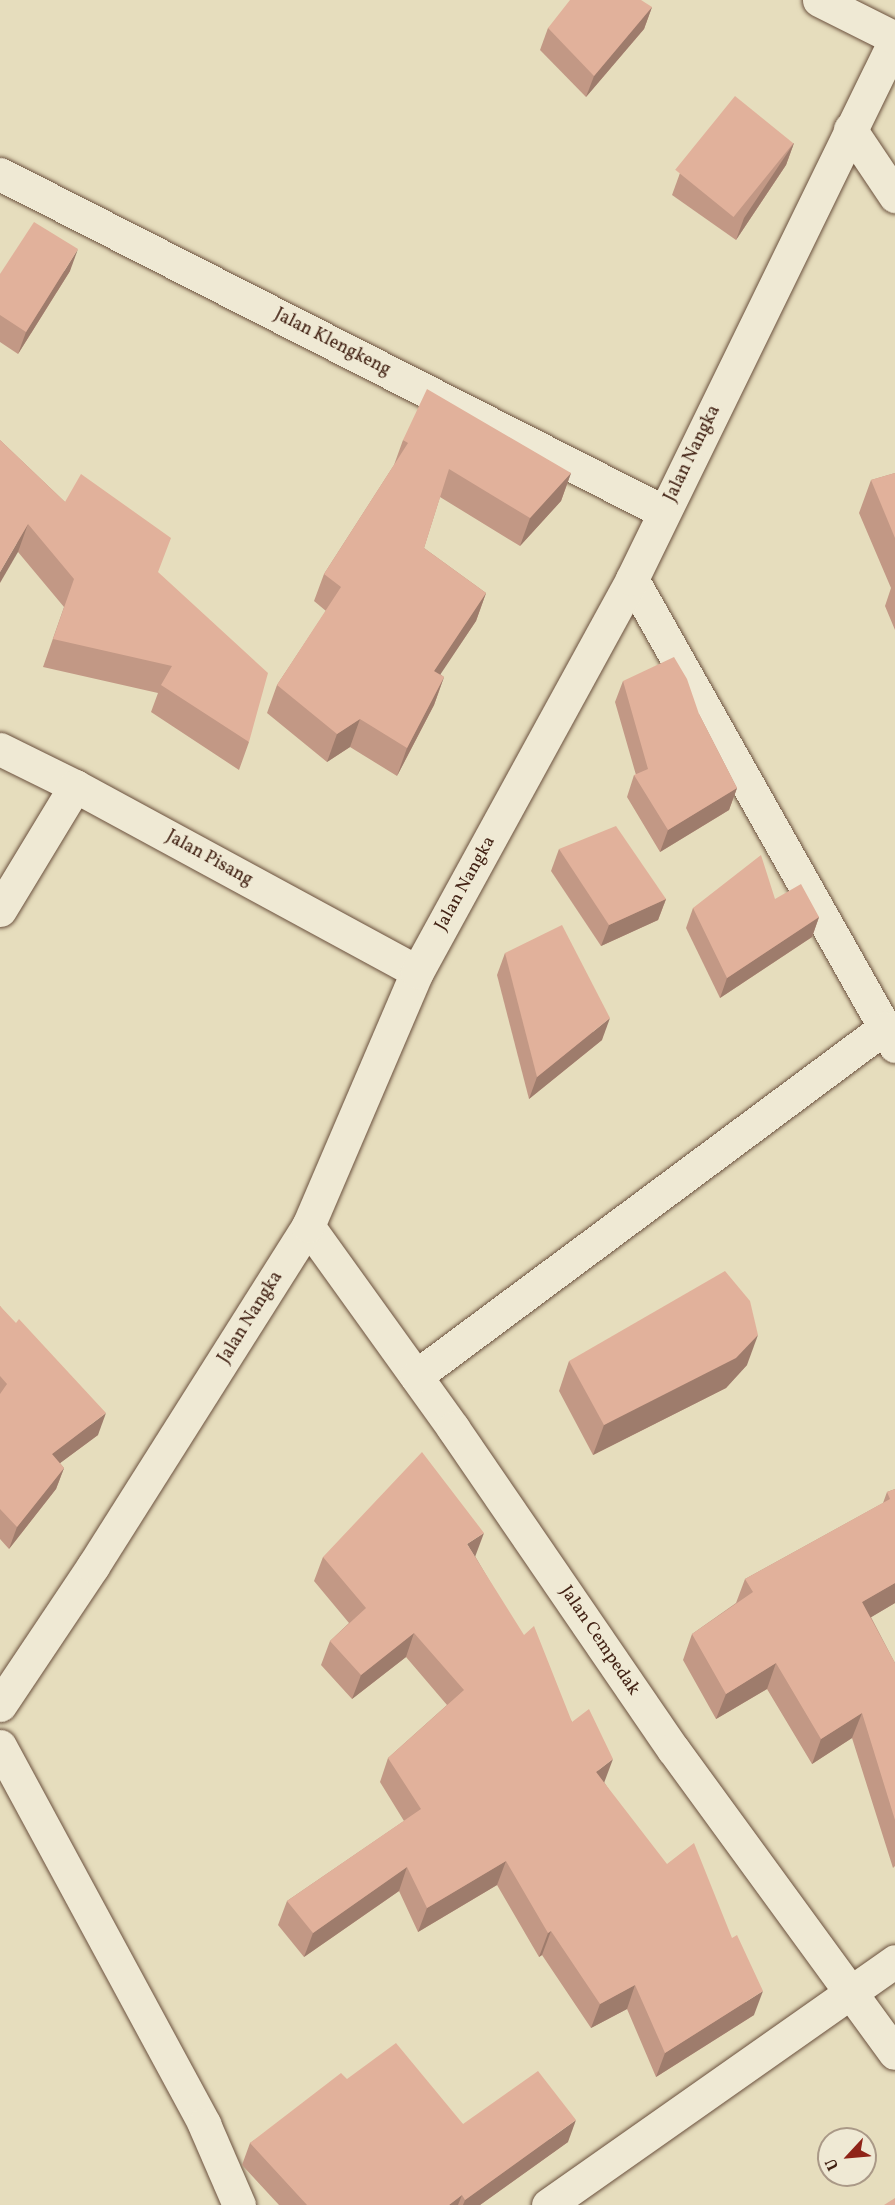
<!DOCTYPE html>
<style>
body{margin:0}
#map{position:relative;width:895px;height:2205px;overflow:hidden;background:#e6ddbd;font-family:Vollkorn,serif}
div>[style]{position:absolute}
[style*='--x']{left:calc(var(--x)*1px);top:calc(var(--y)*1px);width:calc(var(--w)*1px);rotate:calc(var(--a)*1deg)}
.roads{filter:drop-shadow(0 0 2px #6b513e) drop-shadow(0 0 2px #6b513e)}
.minor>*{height:33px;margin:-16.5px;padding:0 16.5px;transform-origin:16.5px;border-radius:16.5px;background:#efe9d4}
.secondary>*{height:33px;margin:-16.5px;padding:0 16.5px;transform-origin:16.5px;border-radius:16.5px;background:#efe9d4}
.wall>*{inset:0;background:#c29885}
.shaded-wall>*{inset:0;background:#9e7c6c}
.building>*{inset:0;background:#e1b19b;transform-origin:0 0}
span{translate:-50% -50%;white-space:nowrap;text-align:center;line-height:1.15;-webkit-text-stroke:4.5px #efe9d4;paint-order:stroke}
.street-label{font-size:18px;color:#422214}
.north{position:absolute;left:817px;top:2127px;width:60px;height:60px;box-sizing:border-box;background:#efe9d4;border:2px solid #aa9987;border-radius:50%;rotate:244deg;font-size:16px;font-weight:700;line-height:24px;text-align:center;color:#422214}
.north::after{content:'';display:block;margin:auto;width:21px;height:27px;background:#8f2418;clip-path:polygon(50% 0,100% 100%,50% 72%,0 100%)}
</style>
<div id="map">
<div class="roads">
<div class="minor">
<i style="--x:850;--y:129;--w:81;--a:56.1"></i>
<i style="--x:0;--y:174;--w:745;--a:26.98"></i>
<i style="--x:632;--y:579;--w:536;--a:60.61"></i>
<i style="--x:0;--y:749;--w:84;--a:26.3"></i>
<i style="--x:75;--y:786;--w:389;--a:28.5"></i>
<i style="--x:0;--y:910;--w:145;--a:-58.8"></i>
<i style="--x:308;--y:1226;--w:249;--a:54.3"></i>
<i style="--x:453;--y:1428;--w:389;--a:55.6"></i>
<i style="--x:673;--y:1749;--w:376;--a:53.9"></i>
<i style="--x:416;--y:1376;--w:583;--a:-36.63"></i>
<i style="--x:0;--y:1705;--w:167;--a:-56.2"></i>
<i style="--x:93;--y:1566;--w:402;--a:-57.7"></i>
<i style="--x:308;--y:1226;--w:276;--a:-66.8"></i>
<i style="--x:417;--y:972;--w:448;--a:-61.3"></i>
<i style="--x:632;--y:579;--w:600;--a:-63.99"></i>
<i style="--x:0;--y:1746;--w:430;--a:61.6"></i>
<i style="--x:204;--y:2124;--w:88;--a:66.6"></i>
<i style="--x:548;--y:2205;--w:424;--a:-35.1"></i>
</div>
<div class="secondary">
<i style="--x:819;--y:0;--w:85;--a:26.6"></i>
</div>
</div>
<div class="wall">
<i style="clip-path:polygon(652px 7px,644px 29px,586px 97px,540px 50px,548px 28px)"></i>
<i style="clip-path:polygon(794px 143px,786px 165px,736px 240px,672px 195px,680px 173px)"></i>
<i style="clip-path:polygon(70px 271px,18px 354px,0 342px,0 274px)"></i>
<i style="clip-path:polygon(0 440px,65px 502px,158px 573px,249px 742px,239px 770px,151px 712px,158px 693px,43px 667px,64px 607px,18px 552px)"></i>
<i style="clip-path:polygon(403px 440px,571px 473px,561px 501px,520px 546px,440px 497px,424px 548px,486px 593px,476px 621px,440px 674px,444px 677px,434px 705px,397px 776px,350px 747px,327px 762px,267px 713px,277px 685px,326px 611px,314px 601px,324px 574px,394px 465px)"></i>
<i style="clip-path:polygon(895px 473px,895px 630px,885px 606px,891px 588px,859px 513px,871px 480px)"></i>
<i style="clip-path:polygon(623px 681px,699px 714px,737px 788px,729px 810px,660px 852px,627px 797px,634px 775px,636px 775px,615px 702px)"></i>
<i style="clip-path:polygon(559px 849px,666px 899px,658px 920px,601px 946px,551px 871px)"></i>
<i style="clip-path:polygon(775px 899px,819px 917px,812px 937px,720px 998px,686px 928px,693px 908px)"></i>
<i style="clip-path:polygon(505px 953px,602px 1040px,529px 1099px,497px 975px)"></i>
<i style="clip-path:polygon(0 1306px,98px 1435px,60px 1463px,64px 1468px,56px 1489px,9px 1549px,0 1539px)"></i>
<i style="clip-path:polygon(569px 1361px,747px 1365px,726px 1388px,593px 1455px,559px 1391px)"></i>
<i style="clip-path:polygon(895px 1489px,895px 1603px,871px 1617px,895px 1663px,895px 1866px,893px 1868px,852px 1738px,812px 1764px,767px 1689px,716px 1719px,683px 1660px,692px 1634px,736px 1603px,745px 1579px,883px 1503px,887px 1492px)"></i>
<i style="clip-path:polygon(475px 1556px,572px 1722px,604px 1782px,754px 2015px,656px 2077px,627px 2009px,591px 2028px,542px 1955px,539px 1957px,497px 1885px,418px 1932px,399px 1891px,304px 1957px,278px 1925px,287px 1901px,404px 1821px,380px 1782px,388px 1758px,447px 1705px,406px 1657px,352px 1699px,321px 1665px,330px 1641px,349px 1623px,314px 1581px,323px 1557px)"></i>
<i style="clip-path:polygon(347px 2079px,463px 2124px,568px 2142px,480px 2205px,279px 2205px,242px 2165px,250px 2143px)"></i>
</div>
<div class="shaded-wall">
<i style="clip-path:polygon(652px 7px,644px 29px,586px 97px,594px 76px)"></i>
<i style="clip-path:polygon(794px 143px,786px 165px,736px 240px,744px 218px)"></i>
<i style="clip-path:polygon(78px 249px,70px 271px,18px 354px,26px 332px)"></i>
<i style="clip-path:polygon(571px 473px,561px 501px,520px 546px,530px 518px)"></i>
<i style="clip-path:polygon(28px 524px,18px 552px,0 583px,0 572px)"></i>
<i style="clip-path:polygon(486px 593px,476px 621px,424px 699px,434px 671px)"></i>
<i style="clip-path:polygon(444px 677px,434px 705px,397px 776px,407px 748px)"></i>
<i style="clip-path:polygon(360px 719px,350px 747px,327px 762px,337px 734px)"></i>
<i style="clip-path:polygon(737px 788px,729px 810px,660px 852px,668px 830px)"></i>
<i style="clip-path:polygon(666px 899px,658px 920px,601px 946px,609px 925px)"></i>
<i style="clip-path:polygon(819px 917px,812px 937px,720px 998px,727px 978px)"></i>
<i style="clip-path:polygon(610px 1018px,602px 1040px,529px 1099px,537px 1077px)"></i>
<i style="clip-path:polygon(758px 1335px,747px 1365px,726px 1388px,593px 1455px,604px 1425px)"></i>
<i style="clip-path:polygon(106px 1413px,98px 1435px,44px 1475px,52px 1454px)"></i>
<i style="clip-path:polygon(64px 1468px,56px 1489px,9px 1549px,17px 1527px)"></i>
<i style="clip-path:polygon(484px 1533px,475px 1557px,467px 1544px)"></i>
<i style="clip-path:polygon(895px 1583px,895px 1603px,853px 1628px,862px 1602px)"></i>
<i style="clip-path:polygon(414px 1633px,406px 1657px,352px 1699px,361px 1675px)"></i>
<i style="clip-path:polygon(776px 1663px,767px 1689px,716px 1719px,726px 1694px)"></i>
<i style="clip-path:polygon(862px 1713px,852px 1738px,812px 1764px,821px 1739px)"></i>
<i style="clip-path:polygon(613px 1759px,604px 1783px,596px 1772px)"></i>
<i style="clip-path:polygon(506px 1861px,497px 1885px,418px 1932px,427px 1908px)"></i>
<i style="clip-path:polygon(407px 1867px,399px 1891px,304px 1957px,313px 1933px)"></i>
<i style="clip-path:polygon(551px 1931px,542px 1955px,539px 1957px,548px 1933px)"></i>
<i style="clip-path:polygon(635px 1985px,627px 2009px,591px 2028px,600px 2004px)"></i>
<i style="clip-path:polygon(763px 1991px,754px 2015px,656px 2077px,665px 2053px)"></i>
<i style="clip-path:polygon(576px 2120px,568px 2142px,480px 2205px,463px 2205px,465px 2200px)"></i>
<i style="clip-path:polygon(462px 2195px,458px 2205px,449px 2205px)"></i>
</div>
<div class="building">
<i style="clip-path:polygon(570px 0,641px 0,652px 7px,594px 76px,548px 28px)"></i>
<i style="left:735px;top:96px;width:75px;height:95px;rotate:39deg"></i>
<i style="clip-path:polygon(34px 222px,78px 249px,26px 332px,0 315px,0 274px)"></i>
<i style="clip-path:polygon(427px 389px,571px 473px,530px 518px,449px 469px,424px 548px,486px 593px,434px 671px,444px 677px,407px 748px,360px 719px,337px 734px,277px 685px,341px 587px,324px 574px,408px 443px,403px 440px)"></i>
<i style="clip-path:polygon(0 440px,65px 502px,81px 474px,171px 538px,158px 572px,268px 673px,249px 742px,161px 685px,172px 666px,53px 639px,74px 579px,28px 524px,0 572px)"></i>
<i style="clip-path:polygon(895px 473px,895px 538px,871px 480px)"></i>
<i style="clip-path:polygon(674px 657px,687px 679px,699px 714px,737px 788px,668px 830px,634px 775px,648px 769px,623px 681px)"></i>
<i style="clip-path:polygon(616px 826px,666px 899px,609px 925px,559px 849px)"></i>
<i style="clip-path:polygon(761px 855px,775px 899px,801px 884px,819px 917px,727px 978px,693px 908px)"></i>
<i style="clip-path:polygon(562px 925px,610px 1018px,537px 1077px,505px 953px)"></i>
<i style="clip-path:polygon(725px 1271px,750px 1301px,758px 1335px,736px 1358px,604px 1425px,569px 1361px)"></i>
<i style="clip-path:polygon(0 1306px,16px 1323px,19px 1319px,106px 1413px,52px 1454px,64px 1468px,17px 1527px,0 1509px,0 1394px,7px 1384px,0 1376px)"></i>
<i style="clip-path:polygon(422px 1452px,484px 1533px,467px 1544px,524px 1635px,534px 1626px,572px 1722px,589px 1709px,613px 1759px,596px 1772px,667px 1864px,694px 1843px,732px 1938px,737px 1935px,763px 1991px,665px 2053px,635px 1985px,600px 2004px,551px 1931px,548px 1933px,506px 1861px,427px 1908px,407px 1867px,313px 1933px,287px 1901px,421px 1809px,388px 1758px,464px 1690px,414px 1633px,361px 1675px,330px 1641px,366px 1608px,323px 1557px)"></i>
<i style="clip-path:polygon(895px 1489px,895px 1583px,862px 1602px,895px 1663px,895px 1820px,862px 1713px,821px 1739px,776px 1663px,726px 1694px,692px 1634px,753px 1592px,745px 1579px,890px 1499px,887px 1492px)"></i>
<i style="clip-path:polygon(396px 2043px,463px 2124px,538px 2071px,576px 2120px,465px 2200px,462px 2195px,449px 2205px,307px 2205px,250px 2143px,341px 2073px,347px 2079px)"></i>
<i style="clip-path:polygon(895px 2198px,895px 2205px,884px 2205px)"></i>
</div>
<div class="street-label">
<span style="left:332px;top:343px;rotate:27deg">Jalan Klengkeng</span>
<span style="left:693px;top:454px;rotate:-64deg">Jalan Nangka</span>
<span style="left:209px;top:859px;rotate:29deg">Jalan Pisang</span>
<span style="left:466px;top:884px;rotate:-61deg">Jalan Nangka</span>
<span style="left:251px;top:1318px;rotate:-58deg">Jalan Nangka</span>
<span style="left:599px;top:1641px;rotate:56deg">Jalan Cempedak</span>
</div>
<div class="north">U</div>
</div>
